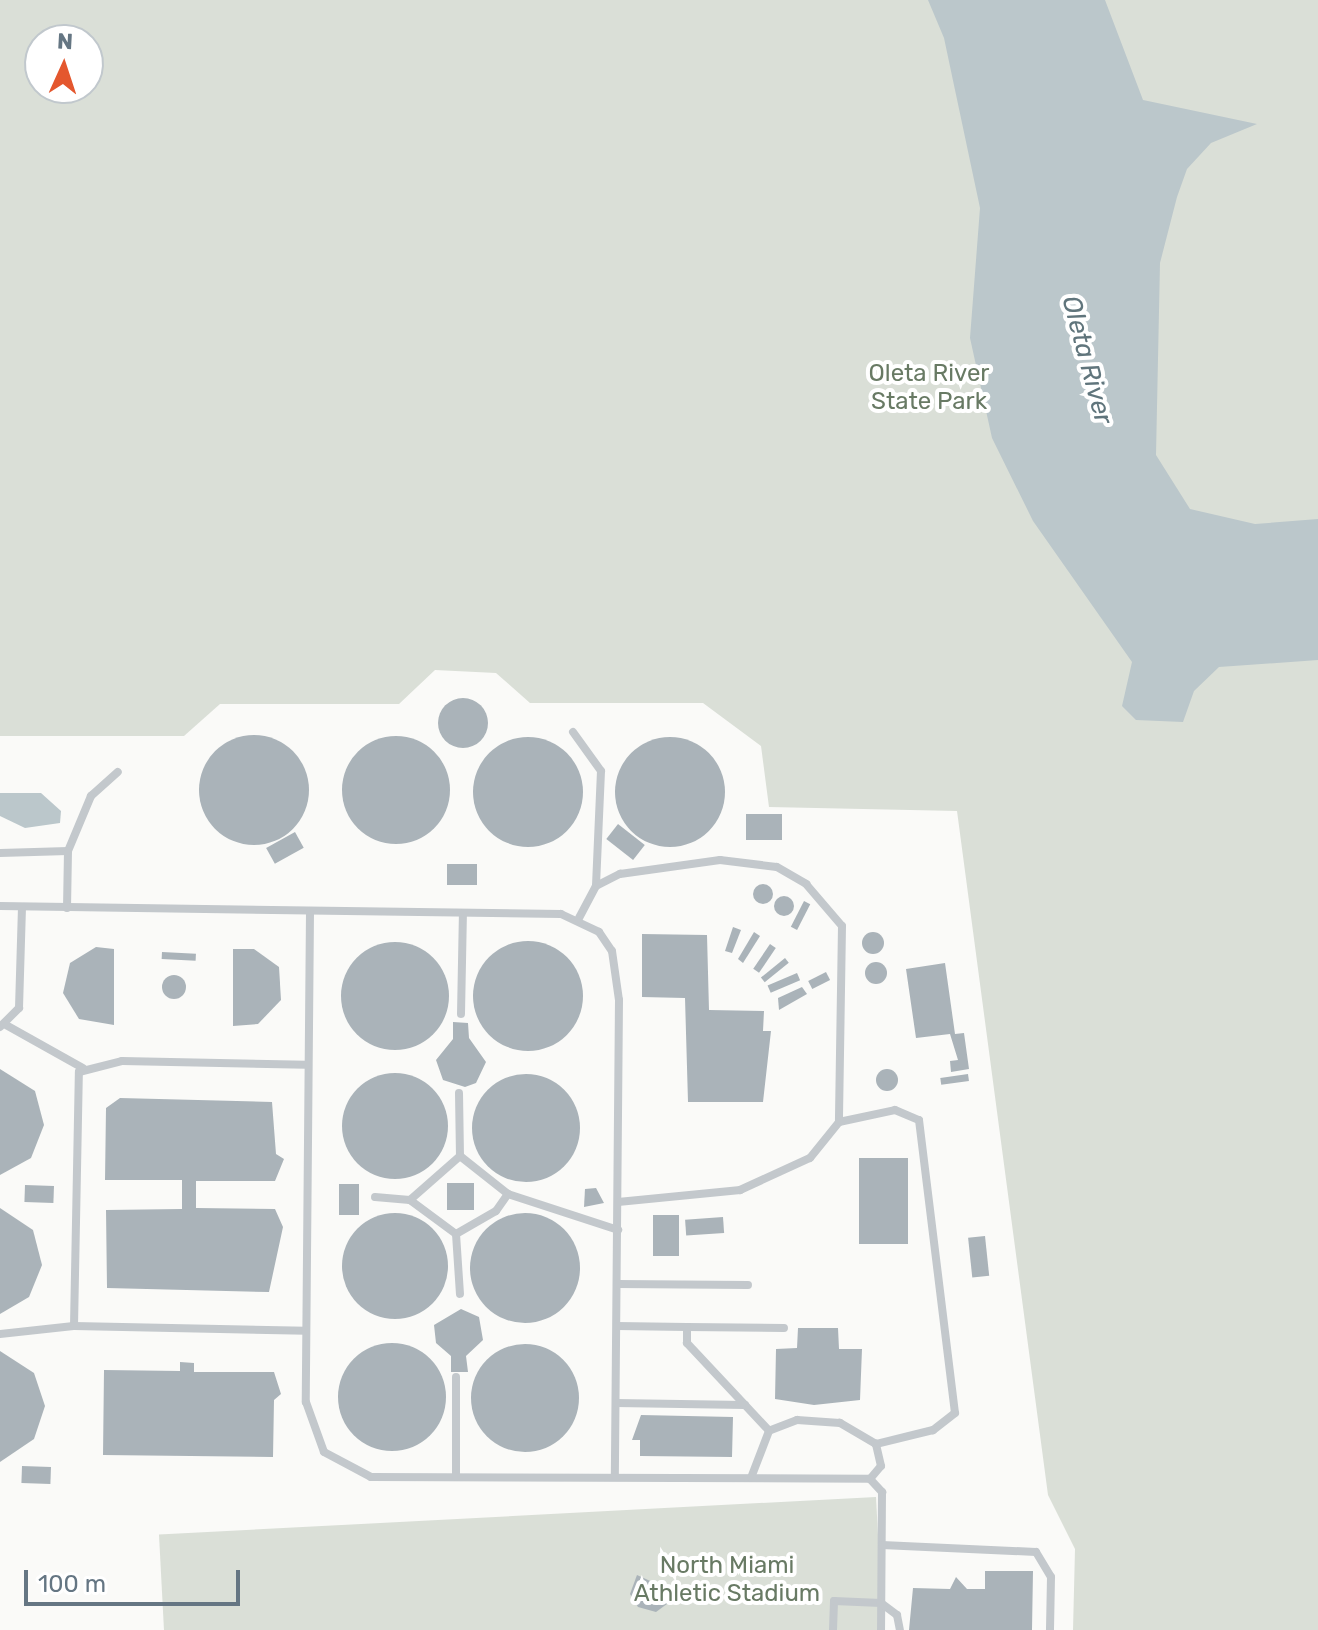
<!DOCTYPE html>
<style>
body{margin:0}
#map{position:relative;width:1318px;height:1630px;overflow:hidden;background:#fafaf8;font-family:Rubik,sans-serif}
div>[style]{position:absolute}
[style*='--x']{left:calc(var(--x)*1px);top:calc(var(--y)*1px);width:calc(var(--w)*1px);rotate:calc(var(--a)*1deg)}
.green>*{inset:0;background:#dadfd7;transform-origin:0 0}
.water>*{inset:0;background:#bbc7cb}
.building>*{inset:0;background:#aab3b9;transform-origin:0 0}
.round{border-radius:50%}
.service>*{height:8px;margin:-4px;padding:0 4px;transform-origin:4px;border-radius:4px;background:#c3c8cc}
span{translate:-50% -50%;white-space:nowrap;text-align:center;line-height:1.15;-webkit-text-stroke:8px #fff;paint-order:stroke}
.park-label{font-size:24px;color:#687a64}
.water-label{font-size:26px;color:#60757c;font-style:italic}
.north{position:absolute;left:24px;top:24px;width:80px;height:80px;box-sizing:border-box;background:#fff;border:2px solid #c1c8cd;border-radius:50%;rotate:3deg;font-size:22px;font-weight:700;line-height:32px;text-align:center;color:#657683}
.north::after{content:'';display:block;margin:auto;width:28px;height:36px;background:#e4572e;clip-path:polygon(50% 0,100% 100%,50% 72%,0 100%)}
.scale{position:absolute;left:24px;top:1570px;width:216px;height:36px;box-sizing:border-box;border:4px solid #657683;border-top:0;padding-left:10px;font-size:24px;line-height:28px;white-space:nowrap;color:#657683;-webkit-text-stroke:6px #fff;paint-order:stroke}
</style>
<div id="map">
<div class="green">
<i style="clip-path:polygon(evenodd,0 0,1318px 0,1318px 1630px,1073px 1630px,1075px 1549px,1048px 1495px,957px 811px,769px 807px,761px 746px,703px 703px,530px 703px,496px 673px,435px 670px,399px 704px,220px 704px,184px 736px,0 736px,0 0,40px 40px,88px 40px,88px 88px,40px 88px,40px 40px)"></i>
<i style="left:876px;top:1497px;width:133px;height:718px;rotate:87deg"></i>
</div>
<div class="water">
<i style="clip-path:polygon(928px 0,1105px 0,1143px 100px,1257px 124px,1211px 143px,1187px 169px,1177px 197px,1160px 263px,1156px 455px,1190px 509px,1255px 524px,1318px 519px,1318px 660px,1219px 667px,1194px 691px,1183px 722px,1136px 720px,1122px 706px,1132px 662px,1033px 521px,992px 438px,970px 338px,980px 208px,944px 38px)"></i>
<i style="clip-path:polygon(0 793px,41px 793px,61px 811px,60px 823px,25px 828px,0 816px)"></i>
</div>
<div class="building">
<i class="round" style="left:438px;top:698px;width:50px;height:50px"></i>
<i class="round" style="left:199px;top:735px;width:110px;height:110px"></i>
<i class="round" style="left:342px;top:736px;width:108px;height:108px"></i>
<i class="round" style="left:615px;top:737px;width:110px;height:110px"></i>
<i class="round" style="left:473px;top:737px;width:110px;height:110px"></i>
<i style="left:746px;top:814px;width:36px;height:26px"></i>
<i style="left:618px;top:824px;width:34px;height:19px;rotate:38deg"></i>
<i style="left:295px;top:832px;width:18px;height:33px;rotate:61deg"></i>
<i style="left:447px;top:864px;width:30px;height:21px"></i>
<i class="round" style="left:753px;top:884px;width:20px;height:20px"></i>
<i class="round" style="left:774px;top:896px;width:20px;height:20px"></i>
<i style="left:804px;top:901px;width:7px;height:29px;rotate:27deg"></i>
<i style="clip-path:polygon(733px 927px,741px 930px,732px 953px,725px 951px)"></i>
<i class="round" style="left:862px;top:932px;width:22px;height:22px"></i>
<i style="clip-path:polygon(754px 932px,760px 936px,743px 963px,738px 959px)"></i>
<i style="clip-path:polygon(642px 934px,707px 935px,709px 1010px,764px 1011px,763px 1031px,771px 1031px,763px 1102px,688px 1102px,685px 998px,642px 997px)"></i>
<i class="round" style="left:473px;top:941px;width:110px;height:110px"></i>
<i class="round" style="left:341px;top:942px;width:108px;height:108px"></i>
<i style="left:770px;top:944px;width:7px;height:30px;rotate:34deg"></i>
<i style="clip-path:polygon(96px 947px,114px 949px,114px 1025px,79px 1019px,63px 993px,70px 963px)"></i>
<i style="clip-path:polygon(233px 949px,254px 949px,279px 967px,281px 1000px,258px 1024px,233px 1026px)"></i>
<i style="left:162px;top:952px;width:34px;height:7px;rotate:3deg"></i>
<i style="left:785px;top:958px;width:6px;height:31px;rotate:51deg"></i>
<i class="round" style="left:865px;top:962px;width:22px;height:22px"></i>
<i style="clip-path:polygon(945px 963px,955px 1034px,964px 1033px,969px 1069px,951px 1072px,950px 1061px,958px 1060px,950px 1034px,916px 1038px,906px 969px)"></i>
<i style="left:826px;top:972px;width:9px;height:20px;rotate:63deg"></i>
<i style="left:797px;top:973px;width:8px;height:32px;rotate:67deg"></i>
<i class="round" style="left:162px;top:975px;width:24px;height:24px"></i>
<i style="clip-path:polygon(802px 987px,807px 994px,779px 1010px,778px 998px)"></i>
<i style="clip-path:polygon(453px 1022px,468px 1023px,469px 1038px,486px 1062px,476px 1083px,465px 1087px,443px 1080px,436px 1060px,453px 1039px)"></i>
<i style="clip-path:polygon(0 1069px,35px 1091px,44px 1125px,31px 1158px,0 1175px)"></i>
<i class="round" style="left:876px;top:1069px;width:22px;height:22px"></i>
<i class="round" style="left:342px;top:1073px;width:106px;height:106px"></i>
<i class="round" style="left:472px;top:1074px;width:108px;height:108px"></i>
<i style="left:968px;top:1074px;width:7px;height:28px;rotate:82deg"></i>
<i style="clip-path:polygon(120px 1098px,272px 1102px,276px 1154px,284px 1159px,275px 1181px,196px 1181px,196px 1208px,275px 1209px,283px 1227px,269px 1292px,107px 1288px,106px 1210px,182px 1209px,182px 1180px,105px 1180px,106px 1108px)"></i>
<i style="left:859px;top:1158px;width:49px;height:86px"></i>
<i style="left:447px;top:1183px;width:27px;height:27px"></i>
<i style="left:339px;top:1184px;width:20px;height:31px"></i>
<i style="left:25px;top:1185px;width:29px;height:17px;rotate:2deg"></i>
<i style="clip-path:polygon(596px 1188px,604px 1203px,584px 1207px,585px 1189px)"></i>
<i style="clip-path:polygon(0 1208px,33px 1230px,42px 1265px,29px 1297px,0 1314px)"></i>
<i class="round" style="left:342px;top:1213px;width:106px;height:106px"></i>
<i class="round" style="left:470px;top:1213px;width:110px;height:110px"></i>
<i style="left:653px;top:1215px;width:26px;height:41px"></i>
<i style="left:723px;top:1217px;width:16px;height:38px;rotate:86deg"></i>
<i style="left:985px;top:1236px;width:40px;height:17px;rotate:84deg"></i>
<i style="clip-path:polygon(461px 1309px,479px 1317px,483px 1340px,466px 1356px,468px 1372px,451px 1372px,451px 1356px,436px 1343px,434px 1325px)"></i>
<i style="clip-path:polygon(798px 1328px,838px 1328px,839px 1349px,862px 1349px,860px 1400px,814px 1405px,775px 1399px,776px 1349px,797px 1348px)"></i>
<i class="round" style="left:338px;top:1343px;width:108px;height:108px"></i>
<i class="round" style="left:471px;top:1344px;width:108px;height:108px"></i>
<i style="clip-path:polygon(0 1351px,34px 1373px,45px 1406px,34px 1439px,0 1462px)"></i>
<i style="clip-path:polygon(180px 1362px,194px 1363px,194px 1372px,274px 1372px,281px 1394px,274px 1400px,273px 1457px,103px 1455px,104px 1370px,180px 1371px)"></i>
<i style="clip-path:polygon(641px 1415px,733px 1417px,732px 1457px,640px 1456px,640px 1440px,632px 1440px)"></i>
<i style="left:22px;top:1466px;width:29px;height:17px;rotate:2deg"></i>
<i style="clip-path:polygon(985px 1571px,1033px 1571px,1032px 1630px,909px 1630px,913px 1588px,950px 1589px,956px 1577px,967px 1589px,985px 1589px)"></i>
<i style="clip-path:polygon(637px 1575px,670px 1590px,671px 1601px,656px 1612px,638px 1607px,630px 1594px)"></i>
</div>
<div class="service">
<i style="--x:573;--y:732;--w:48;--a:54.3"></i>
<i style="--x:601;--y:771;--w:115;--a:92.5"></i>
<i style="--x:68;--y:851;--w:60;--a:-67.3"></i>
<i style="--x:91;--y:796;--w:36;--a:-42"></i>
<i style="--x:0;--y:853;--w:68;--a:-1.7"></i>
<i style="--x:68;--y:851;--w:57;--a:91"></i>
<i style="--x:0;--y:906;--w:561;--a:0.82"></i>
<i style="--x:561;--y:914;--w:42;--a:25.3"></i>
<i style="--x:599;--y:932;--w:23;--a:56"></i>
<i style="--x:612;--y:951;--w:49;--a:81.9"></i>
<i style="--x:619;--y:1000;--w:477;--a:90.5"></i>
<i style="--x:310;--y:912;--w:490;--a:90.5"></i>
<i style="--x:306;--y:1402;--w:53;--a:70.2"></i>
<i style="--x:324;--y:1452;--w:53;--a:28"></i>
<i style="--x:371;--y:1477;--w:499;--a:0.2"></i>
<i style="--x:870;--y:1479;--w:17;--a:-50"></i>
<i style="--x:881;--y:1466;--w:23;--a:-103"></i>
<i style="--x:876;--y:1444;--w:42;--a:-149.7"></i>
<i style="--x:840;--y:1423;--w:43;--a:-176"></i>
<i style="--x:797;--y:1420;--w:30;--a:159"></i>
<i style="--x:579;--y:918;--w:36;--a:-62"></i>
<i style="--x:596;--y:886;--w:27;--a:-27"></i>
<i style="--x:620;--y:874;--w:101;--a:-8"></i>
<i style="--x:720;--y:860;--w:57;--a:7"></i>
<i style="--x:777;--y:867;--w:34;--a:30"></i>
<i style="--x:806;--y:884;--w:55;--a:49.4"></i>
<i style="--x:842;--y:926;--w:196;--a:90.9"></i>
<i style="--x:461;--y:1014;--w:101;--a:-88.9"></i>
<i style="--x:6;--y:1025;--w:88;--a:29.2"></i>
<i style="--x:0;--y:1027;--w:27;--a:-45"></i>
<i style="--x:19;--y:1008;--w:101;--a:-88.3"></i>
<i style="--x:459;--y:1093;--w:63;--a:89.1"></i>
<i style="--x:460;--y:1156;--w:61;--a:38.4"></i>
<i style="--x:508;--y:1194;--w:116;--a:18.1"></i>
<i style="--x:375;--y:1197;--w:35;--a:5"></i>
<i style="--x:410;--y:1200;--w:57;--a:36.5"></i>
<i style="--x:456;--y:1234;--w:60;--a:86.2"></i>
<i style="--x:410;--y:1200;--w:67;--a:-41.3"></i>
<i style="--x:618;--y:1202;--w:123;--a:-5.6"></i>
<i style="--x:740;--y:1190;--w:77;--a:-24.6"></i>
<i style="--x:810;--y:1158;--w:46;--a:-51.1"></i>
<i style="--x:839;--y:1122;--w:57;--a:-12.1"></i>
<i style="--x:895;--y:1110;--w:26;--a:23"></i>
<i style="--x:919;--y:1120;--w:295;--a:83"></i>
<i style="--x:955;--y:1413;--w:28;--a:142"></i>
<i style="--x:933;--y:1430;--w:59;--a:166.2"></i>
<i style="--x:456;--y:1234;--w:46;--a:-29.9"></i>
<i style="--x:496;--y:1211;--w:21;--a:-55"></i>
<i style="--x:617;--y:1284;--w:131;--a:0.4"></i>
<i style="--x:74;--y:1326;--w:254;--a:-88.9"></i>
<i style="--x:79;--y:1072;--w:44;--a:-14.3"></i>
<i style="--x:122;--y:1061;--w:184;--a:1.2"></i>
<i style="--x:687;--y:1327;--w:97;--a:0.6"></i>
<i style="--x:0;--y:1334;--w:74;--a:-6.2"></i>
<i style="--x:74;--y:1326;--w:232;--a:1.2"></i>
<i style="--x:456;--y:1377;--w:100;--a:90"></i>
<i style="--x:616;--y:1403;--w:129;--a:0.9"></i>
<i style="--x:745;--y:1405;--w:85;--a:-133.1"></i>
<i style="--x:687;--y:1343;--w:16;--a:-90"></i>
<i style="--x:687;--y:1327;--w:70;--a:-179.2"></i>
<i style="--x:745;--y:1405;--w:35;--a:47"></i>
<i style="--x:769;--y:1431;--w:50;--a:111"></i>
<i style="--x:870;--y:1479;--w:18;--a:47"></i>
<i style="--x:882;--y:1492;--w:138;--a:90.4"></i>
<i style="--x:882;--y:1545;--w:154;--a:2.6"></i>
<i style="--x:1036;--y:1552;--w:29;--a:59"></i>
<i style="--x:1051;--y:1577;--w:53;--a:91.1"></i>
<i style="--x:833;--y:1630;--w:29;--a:-88"></i>
<i style="--x:834;--y:1601;--w:47;--a:2.4"></i>
<i style="--x:881;--y:1603;--w:20;--a:37"></i>
<i style="--x:897;--y:1615;--w:15;--a:79"></i>
</div>
<div class="park-label">
<span style="left:929px;top:388px">Oleta River<br>State Park</span>
<span style="left:727px;top:1580px">North Miami<br>Athletic Stadium</span>
</div>
<div class="water-label">
<span style="left:1087px;top:360px;rotate:75deg">Oleta River</span>
</div>
<div class="north">N</div>
<div class="scale">100 m</div>
</div>
